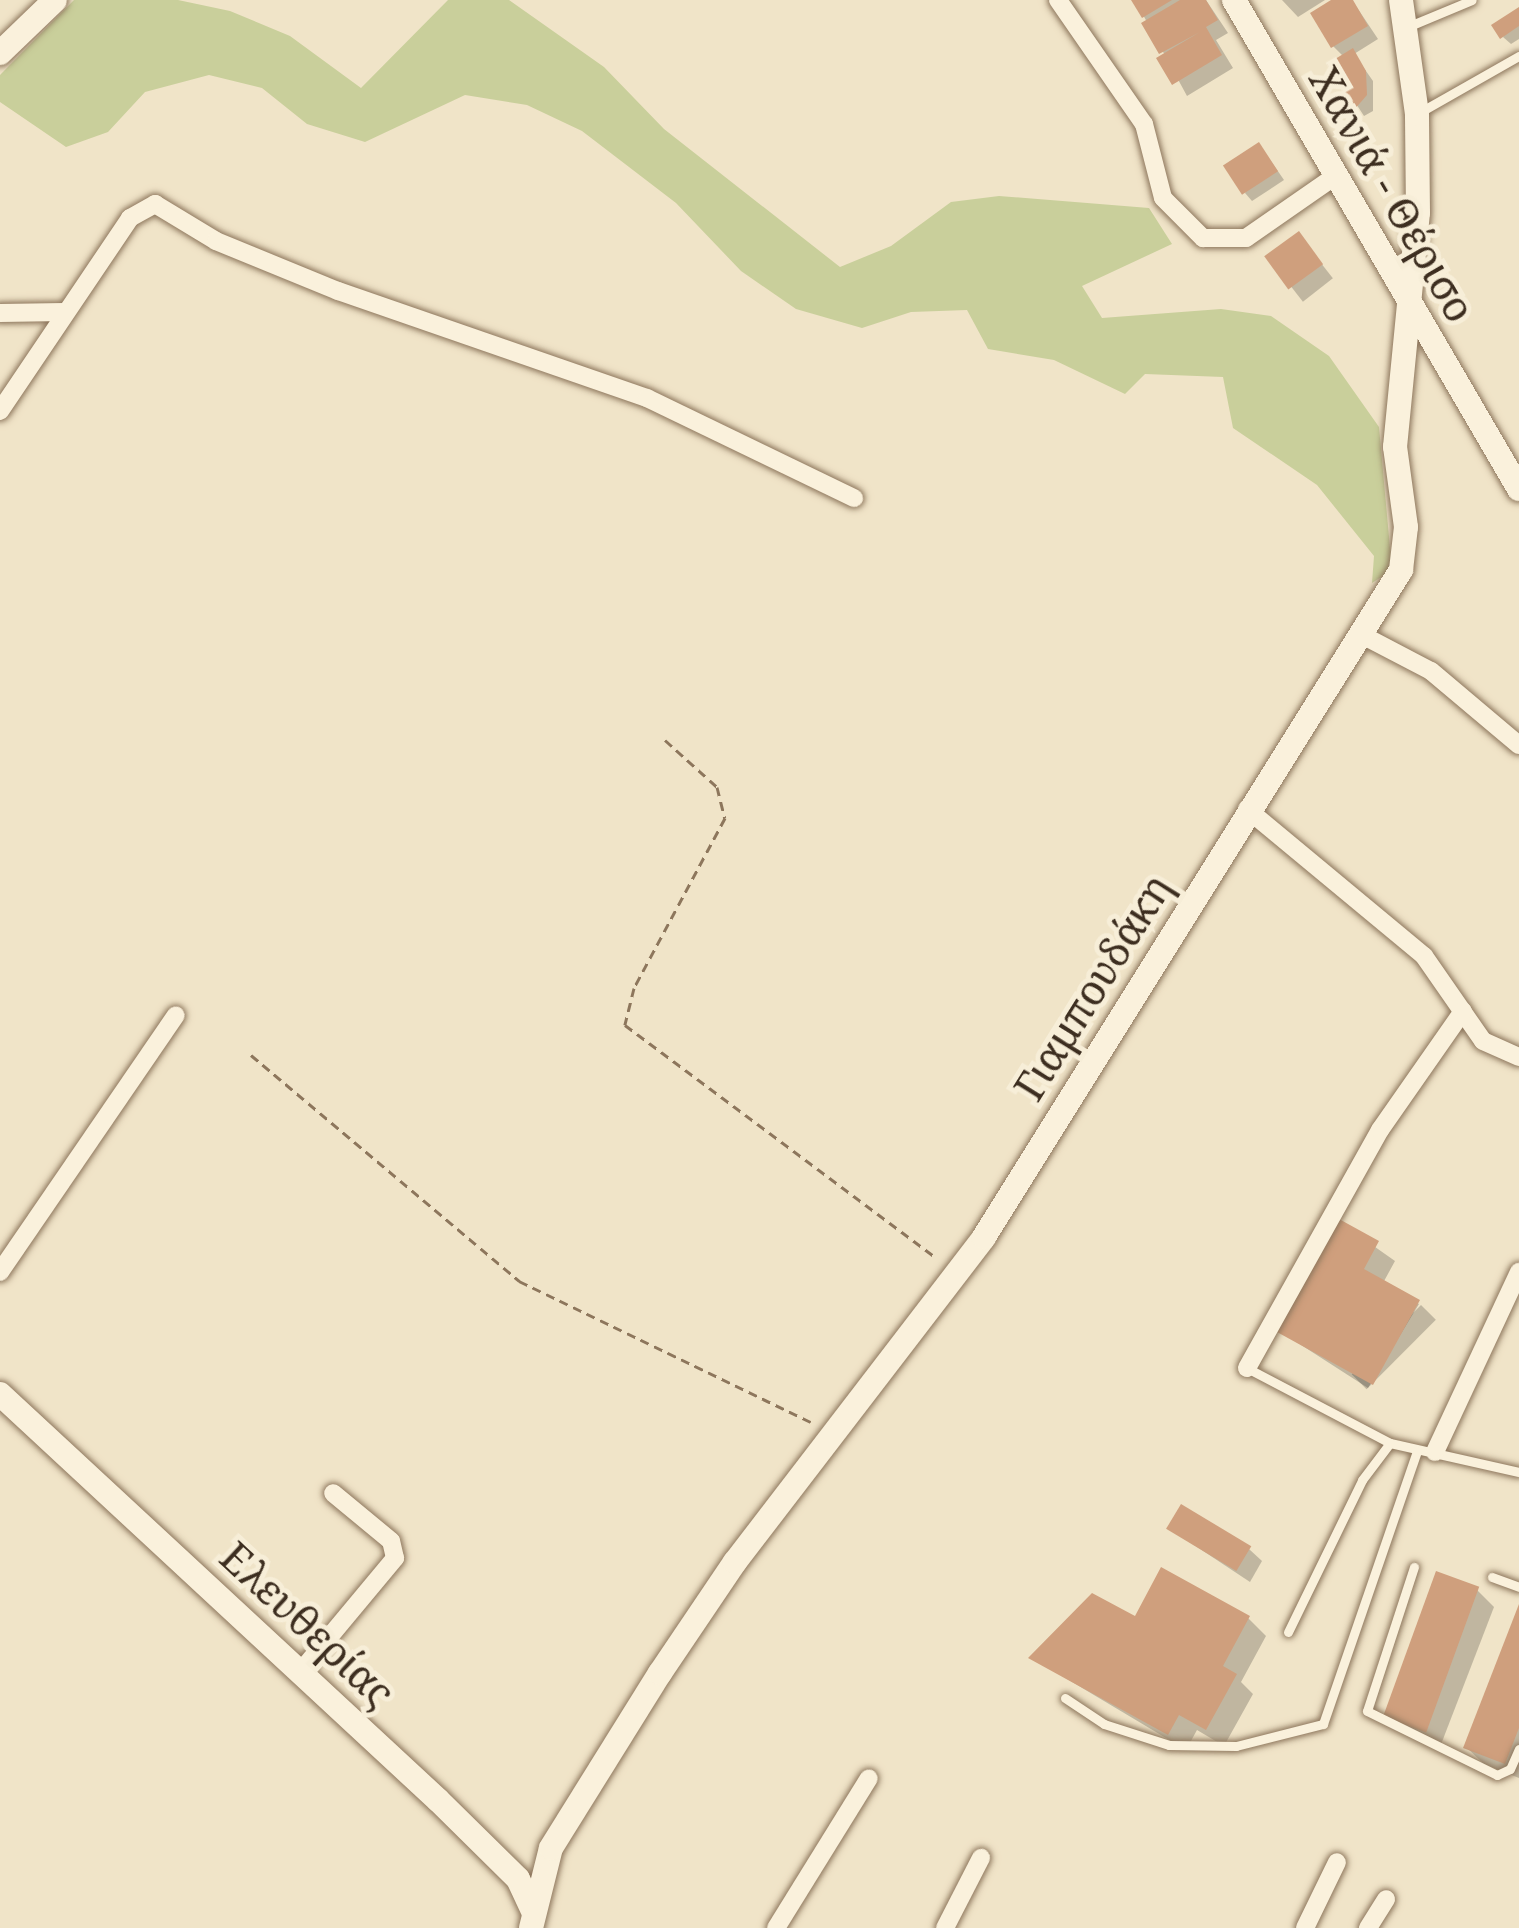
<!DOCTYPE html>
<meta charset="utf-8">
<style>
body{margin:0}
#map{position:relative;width:1519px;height:1928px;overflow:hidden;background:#f0e4c8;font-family:"Noto Serif",serif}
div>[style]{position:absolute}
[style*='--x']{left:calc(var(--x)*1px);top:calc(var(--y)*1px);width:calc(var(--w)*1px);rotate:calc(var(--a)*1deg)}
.green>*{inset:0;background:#c9cf9b}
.shadow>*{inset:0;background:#0003;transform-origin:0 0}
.building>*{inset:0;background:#cf9f7d;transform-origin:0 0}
.path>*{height:3px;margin-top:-1.5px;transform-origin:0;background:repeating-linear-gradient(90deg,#8d765c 0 9px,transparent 0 15px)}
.roads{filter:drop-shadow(0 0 3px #8d765c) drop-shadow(0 0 3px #8d765c)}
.lane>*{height:9px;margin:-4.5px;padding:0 4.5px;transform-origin:4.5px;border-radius:4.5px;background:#faf1dc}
.street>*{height:18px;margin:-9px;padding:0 9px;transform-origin:9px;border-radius:9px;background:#faf1dc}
.secondary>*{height:24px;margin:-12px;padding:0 12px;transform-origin:12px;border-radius:12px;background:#faf1dc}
span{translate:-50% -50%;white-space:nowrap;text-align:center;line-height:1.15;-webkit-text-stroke:10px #f7eed8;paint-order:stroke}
.street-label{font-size:42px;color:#3d2e20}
</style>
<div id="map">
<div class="green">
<i style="clip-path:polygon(74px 0,178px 0,230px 11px,290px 36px,361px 88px,448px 0,509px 0,604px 67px,664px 129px,840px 267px,891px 246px,951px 202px,999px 196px,1149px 208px,1172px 244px,1082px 286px,1102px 318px,1221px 309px,1271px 316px,1329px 356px,1379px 427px,1392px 570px,1372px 583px,1374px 556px,1317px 485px,1233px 428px,1223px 377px,1145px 374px,1125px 394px,1054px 360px,988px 349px,967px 310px,911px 312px,862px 328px,796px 309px,741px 271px,676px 203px,582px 131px,527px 105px,465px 95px,365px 142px,307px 124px,262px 88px,209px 75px,145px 92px,108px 132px,66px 147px,0 102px,0 75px)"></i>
</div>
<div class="shadow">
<i style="clip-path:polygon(1135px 0,1206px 0,1228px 33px,1216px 40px,1233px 68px,1187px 96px)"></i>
<i style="clip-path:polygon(1282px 0,1325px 0,1298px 17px)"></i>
<i style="clip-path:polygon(1337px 0,1352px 0,1378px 39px,1354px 54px,1373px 81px,1373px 111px,1364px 116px,1331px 65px,1344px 57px,1333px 46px)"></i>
<i style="clip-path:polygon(1519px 10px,1519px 39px,1511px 44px,1503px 37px)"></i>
<i style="clip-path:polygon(1266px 154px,1284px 180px,1252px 201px,1245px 193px)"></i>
<i style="left:1299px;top:235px;width:55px;height:38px;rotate:52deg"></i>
<i style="clip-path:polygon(1341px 1223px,1395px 1261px,1383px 1283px,1419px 1304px,1368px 1388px,1281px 1332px)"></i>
<i style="left:1421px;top:1305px;width:21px;height:98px;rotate:45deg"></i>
<i style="clip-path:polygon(1170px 1529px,1249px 1549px,1262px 1561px,1250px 1582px)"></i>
<i style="clip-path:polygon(1477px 1590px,1494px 1607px,1440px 1747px,1384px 1714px)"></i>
<i style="clip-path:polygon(1519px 1611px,1519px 1778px,1484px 1764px,1466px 1747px)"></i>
<i style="clip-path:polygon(1248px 1618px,1266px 1636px,1241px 1682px,1253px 1694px,1224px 1746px,1197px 1730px,1186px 1750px,1032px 1658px,1136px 1620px)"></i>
</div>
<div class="building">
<i style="clip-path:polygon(1131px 0,1172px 0,1142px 18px)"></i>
<i style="clip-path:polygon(1180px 0,1206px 0,1218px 20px,1206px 27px,1222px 55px,1172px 85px,1156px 58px,1200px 32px,1159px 54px,1141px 23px)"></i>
<i style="clip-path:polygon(1331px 0,1353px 0,1368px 26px,1331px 48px,1310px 13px)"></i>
<i style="clip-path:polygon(1519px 7px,1519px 26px,1500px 39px,1491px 25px)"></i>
<i style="clip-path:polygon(1353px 48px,1366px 71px,1367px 95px,1354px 110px,1327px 64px)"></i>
<i style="left:1259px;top:142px;width:35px;height:43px;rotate:57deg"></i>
<i style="left:1299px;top:231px;width:41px;height:43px;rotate:54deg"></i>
<i style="clip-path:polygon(1339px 1219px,1379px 1241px,1364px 1269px,1420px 1300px,1373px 1385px,1277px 1332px)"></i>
<i style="left:1181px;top:1504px;width:82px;height:29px;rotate:31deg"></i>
<i style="clip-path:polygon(1161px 1567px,1250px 1616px,1223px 1666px,1237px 1674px,1206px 1730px,1179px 1715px,1168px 1735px,1028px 1658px,1092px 1593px,1135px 1616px)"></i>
<i style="left:1436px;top:1571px;width:46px;height:155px;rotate:20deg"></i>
<i style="clip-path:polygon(1519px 1604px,1519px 1728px,1505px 1764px,1463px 1748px)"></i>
</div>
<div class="path">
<i style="--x:665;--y:740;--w:70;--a:42.1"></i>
<i style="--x:717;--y:787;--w:32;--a:76"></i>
<i style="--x:725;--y:818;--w:193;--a:118.2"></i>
<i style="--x:634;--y:988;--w:38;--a:104"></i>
<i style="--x:625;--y:1025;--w:389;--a:36.8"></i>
<i style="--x:251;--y:1055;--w:351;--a:40.1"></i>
<i style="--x:519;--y:1281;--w:324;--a:25.8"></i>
</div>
<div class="roads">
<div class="lane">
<i style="--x:1407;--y:27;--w:70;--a:-22.6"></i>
<i style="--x:1422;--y:111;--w:112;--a:-29.6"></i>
<i style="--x:1247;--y:1368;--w:161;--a:27.7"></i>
<i style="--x:1390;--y:1443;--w:132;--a:12.7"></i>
<i style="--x:1414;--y:1567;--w:151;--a:108.1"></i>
<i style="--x:1367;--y:1711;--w:145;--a:26.2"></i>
<i style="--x:1497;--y:1775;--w:14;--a:-25"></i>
<i style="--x:1510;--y:1769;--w:22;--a:-66"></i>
<i style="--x:1492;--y:1577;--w:29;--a:20"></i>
<i style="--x:1288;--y:1632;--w:169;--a:-64"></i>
<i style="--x:1362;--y:1480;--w:46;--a:-52.9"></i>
<i style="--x:1065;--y:1698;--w:47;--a:33.7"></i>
<i style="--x:1104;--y:1724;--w:68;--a:17.9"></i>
<i style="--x:1169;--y:1745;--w:67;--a:0.9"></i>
<i style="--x:1236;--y:1746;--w:90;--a:-14.2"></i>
<i style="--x:1323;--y:1724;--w:289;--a:-71"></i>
</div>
<div class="street">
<i style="--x:1058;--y:0;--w:151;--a:55.3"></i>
<i style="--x:1144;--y:124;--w:76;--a:75.6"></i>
<i style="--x:1163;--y:198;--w:57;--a:45"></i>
<i style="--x:1203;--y:238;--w:43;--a:0"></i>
<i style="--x:1246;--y:238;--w:112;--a:-34.8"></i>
<i style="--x:0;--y:313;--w:64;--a:-0.9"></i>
<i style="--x:0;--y:411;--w:233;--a:-56"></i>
<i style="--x:130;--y:218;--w:29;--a:-29"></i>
<i style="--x:155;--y:204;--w:71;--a:31.2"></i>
<i style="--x:216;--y:241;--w:132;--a:22.3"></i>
<i style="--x:338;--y:291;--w:327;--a:19.1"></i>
<i style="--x:647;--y:398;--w:230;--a:25.8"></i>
<i style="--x:1362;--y:635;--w:78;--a:27.6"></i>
<i style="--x:1431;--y:671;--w:115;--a:40.1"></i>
<i style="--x:1247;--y:809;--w:230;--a:39.7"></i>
<i style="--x:1424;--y:956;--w:103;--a:55.2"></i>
<i style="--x:1483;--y:1041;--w:39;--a:24"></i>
<i style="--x:0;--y:1272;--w:311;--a:-55.6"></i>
<i style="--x:1247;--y:1368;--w:273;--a:-60.8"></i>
<i style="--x:1380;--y:1130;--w:145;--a:-55.1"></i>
<i style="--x:1435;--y:1452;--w:199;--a:-65"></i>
<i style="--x:301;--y:1671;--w:147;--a:-50.2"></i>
<i style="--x:395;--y:1558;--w:17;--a:-103"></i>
<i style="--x:391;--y:1541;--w:75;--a:-140.4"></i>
<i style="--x:776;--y:1928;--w:176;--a:-58.2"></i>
<i style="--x:945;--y:1928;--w:79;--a:-62.8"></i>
<i style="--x:1305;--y:1928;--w:73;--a:-64.1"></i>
<i style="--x:1368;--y:1928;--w:34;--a:-58"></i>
</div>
<div class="secondary">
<i style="--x:1234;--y:0;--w:566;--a:59.77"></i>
<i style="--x:0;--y:53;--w:76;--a:-43.9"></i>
<i style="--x:0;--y:1394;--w:597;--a:42.83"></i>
<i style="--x:438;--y:1800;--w:112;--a:44.6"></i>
<i style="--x:518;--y:1879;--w:38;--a:65"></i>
<i style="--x:531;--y:1928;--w:82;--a:-76"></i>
<i style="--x:551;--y:1848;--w:206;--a:-58.1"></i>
<i style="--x:660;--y:1673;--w:134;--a:-56"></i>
<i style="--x:735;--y:1562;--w:409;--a:-52.5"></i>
<i style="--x:984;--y:1237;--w:787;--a:-57.99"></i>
<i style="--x:1401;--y:570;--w:43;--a:-83.4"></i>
<i style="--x:1406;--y:527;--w:81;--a:-97.8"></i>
<i style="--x:1395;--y:447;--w:235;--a:-84.4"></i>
<i style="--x:1418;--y:213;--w:99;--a:-90.6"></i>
<i style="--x:1417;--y:114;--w:115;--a:-98"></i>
</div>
</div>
<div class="street-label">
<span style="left:1393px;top:194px;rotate:60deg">Χανιά - Θέρισο</span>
<span style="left:1092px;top:987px;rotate:-58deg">Γιαμπουδάκη</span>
<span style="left:308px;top:1624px;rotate:43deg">Ελευθερίας</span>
</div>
</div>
